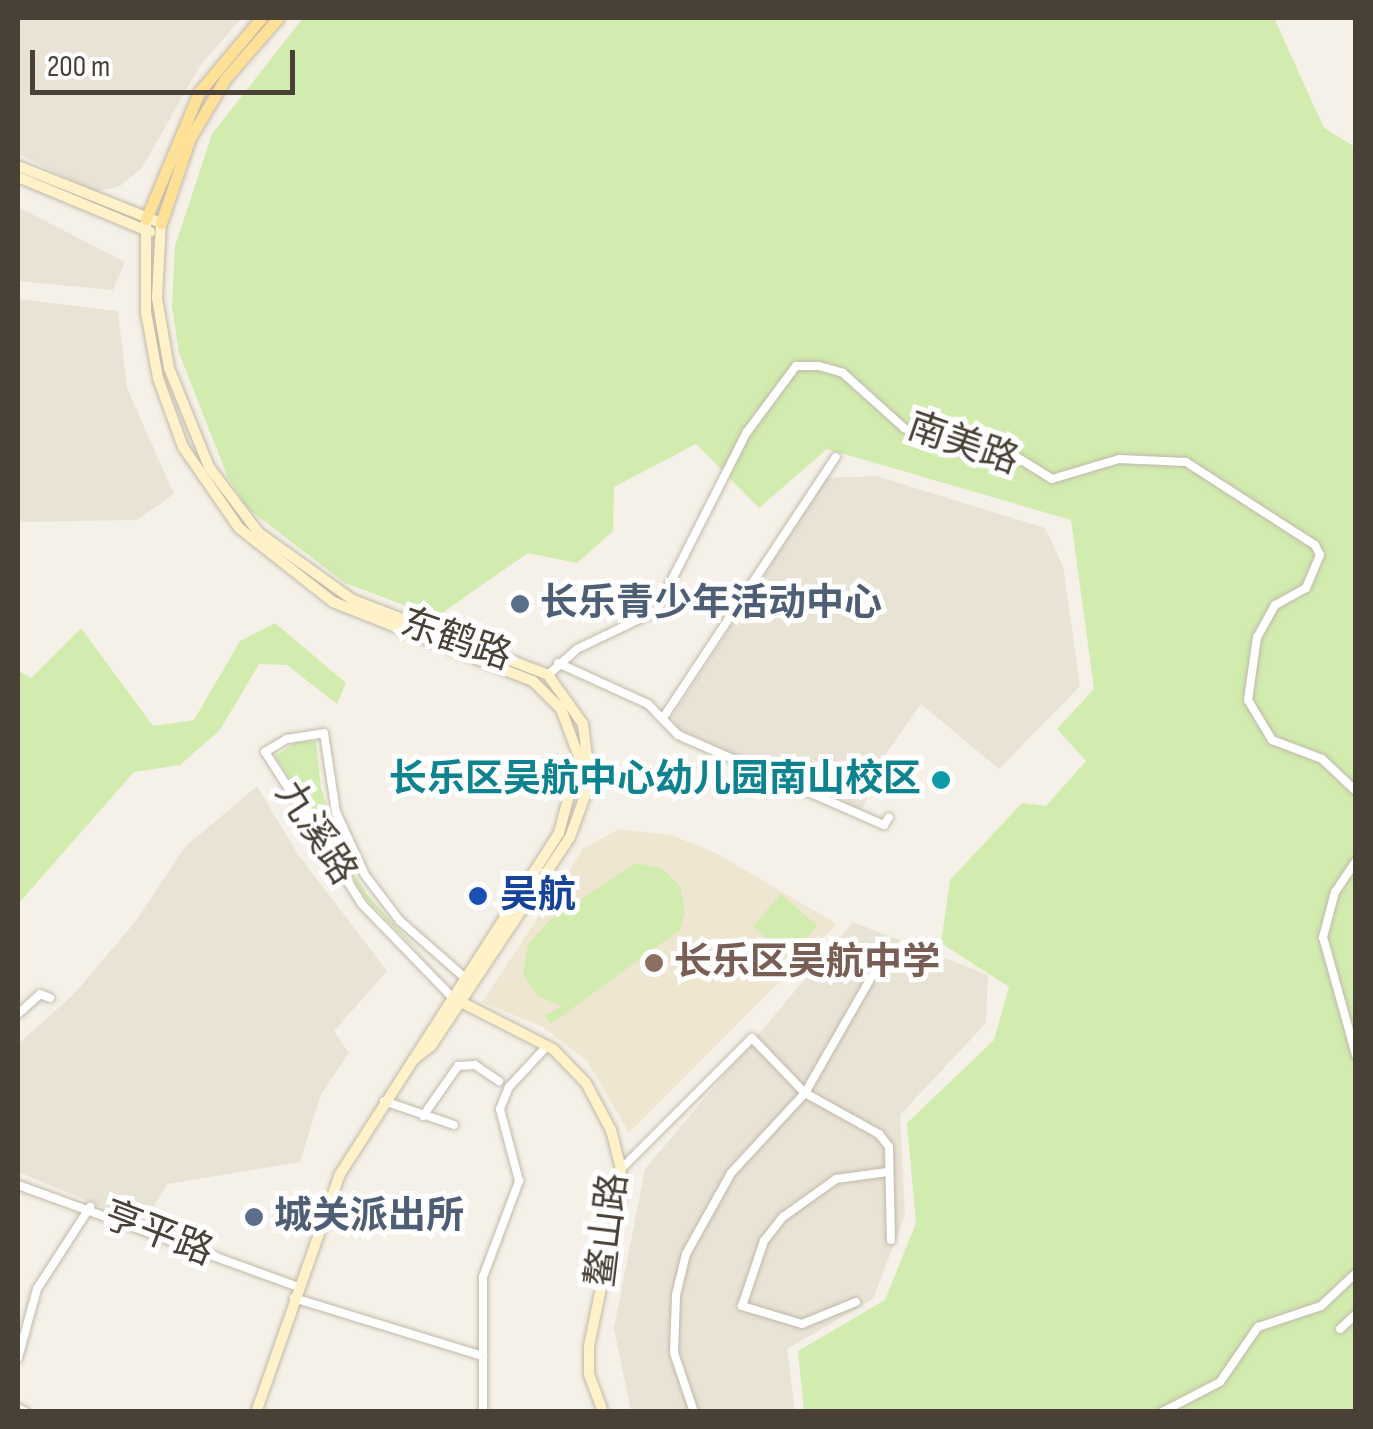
<!DOCTYPE html>
<meta charset="utf-8">
<style>
body{margin:0}
#map{position:relative;width:1373px;height:1429px;overflow:hidden;background:#f5f1e8;font-family:"Sofia Sans Condensed","Noto Sans SC",sans-serif}
div>[style]{position:absolute}
[style*='--x']{left:calc(var(--x)*1px);top:calc(var(--y)*1px);width:calc(var(--w)*1px);rotate:calc(var(--a)*1deg)}
.residential>*{inset:0;background:#e9e3d6}
.education>*{inset:0;background:#efe6d1}
.green>*{inset:0;background:#d1ecae;transform-origin:0 0}
.roads{filter:drop-shadow(0 0 2px #c1b9aa) drop-shadow(0 0 2px #c1b9aa)}
.street>*{height:8px;margin:-4px;padding:0 4px;transform-origin:4px;border-radius:4px;background:#fff}
.secondary>*{height:10px;margin:-5px;padding:0 5px;transform-origin:5px;border-radius:5px;background:#fff1c8}
.primary>*{height:11px;margin:-5.5px;padding:0 5.5px;transform-origin:5.5px;border-radius:5.5px;background:#ffe097}
.dots>*{width:28px;height:28px;translate:-50% -50%;box-sizing:border-box;border:5px solid #fff;border-radius:50%}
span{translate:-50% -50%;white-space:nowrap;text-align:center;line-height:1.15;-webkit-text-stroke:10px #fff;paint-order:stroke}
.street-label{font-size:38px;color:#494136}
.service-label{font-size:38px;color:#4e5e75;font-weight:700}
.left{translate:0 -50%;text-align:left}
.culture-label{font-size:38px;color:#0d838f;font-weight:700}
.right{translate:-100% -50%;text-align:right}
.transit-label{font-size:38px;color:#164399;font-weight:700}
.education-label{font-size:38px;color:#785e54;font-weight:700}
.frame{position:absolute;inset:0;border:20px solid #494136;pointer-events:none}
.scale{position:absolute;left:30px;top:50px;width:265px;height:45px;box-sizing:border-box;border:5px solid #494136;border-top:0;padding-left:12px;font-size:30px;line-height:35px;white-space:nowrap;color:#494136;-webkit-text-stroke:8px #fff;paint-order:stroke}
</style>
<div id="map">
<div class="residential">
<i style="clip-path:polygon(18px 18px,242px 18px,201px 64px,142px 168px,120px 186px,96px 192px,18px 154px)"></i>
<i style="clip-path:polygon(18px 207px,125px 262px,113px 290px,18px 281px)"></i>
<i style="clip-path:polygon(18px 299px,118px 311px,127px 388px,174px 494px,137px 520px,18px 522px)"></i>
<i style="clip-path:polygon(876px 476px,1045px 528px,1063px 566px,1080px 686px,999px 769px,921px 704px,885px 755px,860px 815px,679px 729px,672px 717px,827px 478px)"></i>
<i style="clip-path:polygon(257px 786px,297px 853px,387px 971px,334px 1031px,349px 1053px,321px 1094px,300px 1162px,167px 1184px,143px 1224px,18px 1172px,18px 1044px,73px 995px,136px 921px,185px 847px)"></i>
<i style="clip-path:polygon(853px 922px,988px 975px,986px 1023px,900px 1115px,905px 1215px,873px 1299px,787px 1349px,795px 1411px,631px 1412px,614px 1328px,645px 1169px)"></i>
</div>
<div class="education">
<i style="clip-path:polygon(619px 829px,671px 835px,714px 852px,837px 924px,629px 1133px,587px 1061px,543px 1027px,482px 1002px,583px 849px)"></i>
</div>
<div class="green">
<i style="clip-path:polygon(303px 18px,1274px 18px,1324px 128px,1355px 147px,1355px 1411px,804px 1411px,798px 1351px,885px 1300px,916px 1223px,907px 1123px,994px 1040px,1009px 987px,941px 943px,950px 880px,1022px 803px,1046px 806px,1086px 761px,1057px 729px,1094px 689px,1071px 520px,827px 449px,759px 508px,696px 444px,614px 487px,613px 531px,577px 563px,528px 553px,436px 617px,345px 583px,247px 508px,228px 478px,179px 353px,172px 307px,175px 246px,212px 134px)"></i>
<i style="clip-path:polygon(275px 623px,346px 683px,337px 704px,287px 665px,259px 664px,220px 730px,180px 765px,134px 772px,18px 904px,18px 671px,31px 678px,81px 628px,153px 726px,194px 720px,240px 641px)"></i>
<i style="clip-path:polygon(316px 741px,321px 788px,343px 857px,369px 897px,428px 961px,366px 899px,275px 756px,297px 742px)"></i>
<i style="clip-path:polygon(635px 863px,662px 868px,680px 886px,685px 911px,680px 930px,551px 1024px,545px 1016px,562px 1006px,537px 996px,523px 974px,528px 944px,551px 919px)"></i>
<i style="left:781px;top:894px;width:48px;height:43px;rotate:41deg"></i>
</div>
<div class="roads">
<div class="street">
<i style="--x:558;--y:663;--w:99;--a:24.5"></i>
<i style="--x:648;--y:704;--w:43;--a:45.9"></i>
<i style="--x:678;--y:735;--w:225;--a:23.6"></i>
<i style="--x:884;--y:825;--w:9;--a:-58"></i>
<i style="--x:548;--y:675;--w:39;--a:-42"></i>
<i style="--x:577;--y:649;--w:88;--a:-25.7"></i>
<i style="--x:656;--y:611;--w:201;--a:-63.1"></i>
<i style="--x:747;--y:432;--w:82;--a:-53.4"></i>
<i style="--x:796;--y:366;--w:23;--a:0"></i>
<i style="--x:819;--y:366;--w:25;--a:16"></i>
<i style="--x:843;--y:373;--w:82;--a:42"></i>
<i style="--x:904;--y:428;--w:58;--a:21.3"></i>
<i style="--x:958;--y:449;--w:49;--a:2.3"></i>
<i style="--x:1007;--y:451;--w:53;--a:31.9"></i>
<i style="--x:1052;--y:479;--w:70;--a:-16.6"></i>
<i style="--x:1119;--y:459;--w:67;--a:2.6"></i>
<i style="--x:1186;--y:462;--w:153;--a:32.8"></i>
<i style="--x:1315;--y:545;--w:11;--a:63"></i>
<i style="--x:1320;--y:555;--w:36;--a:113"></i>
<i style="--x:1306;--y:588;--w:35;--a:151"></i>
<i style="--x:1275;--y:605;--w:37;--a:119"></i>
<i style="--x:1257;--y:637;--w:64;--a:98.1"></i>
<i style="--x:1248;--y:700;--w:47;--a:59"></i>
<i style="--x:1272;--y:740;--w:53;--a:20.8"></i>
<i style="--x:1322;--y:759;--w:47;--a:43.3"></i>
<i style="--x:663;--y:718;--w:313;--a:-56.5"></i>
<i style="--x:1356;--y:861;--w:37;--a:124"></i>
<i style="--x:1335;--y:892;--w:47;--a:104.9"></i>
<i style="--x:1323;--y:937;--w:123;--a:74.4"></i>
<i style="--x:451;--y:996;--w:128;--a:-134.1"></i>
<i style="--x:362;--y:904;--w:180;--a:-122.5"></i>
<i style="--x:265;--y:752;--w:26;--a:-31"></i>
<i style="--x:287;--y:739;--w:37;--a:-9"></i>
<i style="--x:324;--y:733;--w:80;--a:81.4"></i>
<i style="--x:336;--y:812;--w:69;--a:65.3"></i>
<i style="--x:365;--y:875;--w:58;--a:52.7"></i>
<i style="--x:400;--y:921;--w:85;--a:41.2"></i>
<i style="--x:18;--y:1014;--w:30;--a:-42"></i>
<i style="--x:40;--y:994;--w:11;--a:22"></i>
<i style="--x:384;--y:1101;--w:74;--a:18.9"></i>
<i style="--x:423;--y:1116;--w:61;--a:-55"></i>
<i style="--x:458;--y:1066;--w:17;--a:-3"></i>
<i style="--x:475;--y:1065;--w:29;--a:34"></i>
<i style="--x:621;--y:1169;--w:185;--a:-45"></i>
<i style="--x:752;--y:1038;--w:76;--a:46.1"></i>
<i style="--x:805;--y:1093;--w:85;--a:29"></i>
<i style="--x:879;--y:1134;--w:16;--a:52"></i>
<i style="--x:889;--y:1147;--w:93;--a:88.8"></i>
<i style="--x:18;--y:1185;--w:298;--a:20"></i>
<i style="--x:294;--y:1298;--w:198;--a:17.1"></i>
<i style="--x:856;--y:1302;--w:58;--a:157.8"></i>
<i style="--x:802;--y:1324;--w:63;--a:-163.3"></i>
<i style="--x:742;--y:1306;--w:69;--a:-71.3"></i>
<i style="--x:764;--y:1241;--w:31;--a:-52"></i>
<i style="--x:783;--y:1217;--w:65;--a:-35.6"></i>
<i style="--x:836;--y:1179;--w:52;--a:-7.7"></i>
<i style="--x:1340;--y:1329;--w:22;--a:-43"></i>
<i style="--x:18;--y:1358;--w:72;--a:-74.6"></i>
<i style="--x:37;--y:1289;--w:98;--a:-57.1"></i>
<i style="--x:18;--y:1408;--w:9;--a:27"></i>
<i style="--x:483;--y:1412;--w:135;--a:-90"></i>
<i style="--x:483;--y:1277;--w:103;--a:-69.4"></i>
<i style="--x:519;--y:1181;--w:74;--a:-104.8"></i>
<i style="--x:500;--y:1109;--w:24;--a:-68"></i>
<i style="--x:509;--y:1087;--w:56;--a:-47.2"></i>
<i style="--x:694;--y:1412;--w:62;--a:-108.7"></i>
<i style="--x:674;--y:1353;--w:58;--a:-88"></i>
<i style="--x:676;--y:1295;--w:42;--a:-76.3"></i>
<i style="--x:686;--y:1254;--w:93;--a:-60.9"></i>
<i style="--x:731;--y:1173;--w:109;--a:-47.2"></i>
<i style="--x:805;--y:1093;--w:135;--a:-60.2"></i>
<i style="--x:1162;--y:1412;--w:65;--a:-27.3"></i>
<i style="--x:1220;--y:1382;--w:67;--a:-55.4"></i>
<i style="--x:1258;--y:1327;--w:66;--a:-18.4"></i>
<i style="--x:1321;--y:1306;--w:48;--a:-43.3"></i>
</div>
<div class="secondary">
<i style="--x:18;--y:166;--w:154;--a:21.7"></i>
<i style="--x:161;--y:223;--w:75;--a:93.1"></i>
<i style="--x:157;--y:298;--w:71;--a:80.3"></i>
<i style="--x:169;--y:368;--w:107;--a:68"></i>
<i style="--x:209;--y:467;--w:83;--a:52.9"></i>
<i style="--x:259;--y:533;--w:115;--a:35.5"></i>
<i style="--x:353;--y:600;--w:209;--a:21"></i>
<i style="--x:548;--y:675;--w:60;--a:54.5"></i>
<i style="--x:583;--y:724;--w:58;--a:83.1"></i>
<i style="--x:590;--y:782;--w:59;--a:110"></i>
<i style="--x:570;--y:837;--w:251;--a:123.6"></i>
<i style="--x:431;--y:1046;--w:23;--a:142"></i>
<i style="--x:18;--y:177;--w:143;--a:22.6"></i>
<i style="--x:146;--y:219;--w:93;--a:90"></i>
<i style="--x:146;--y:312;--w:67;--a:79.7"></i>
<i style="--x:158;--y:378;--w:73;--a:70.1"></i>
<i style="--x:183;--y:447;--w:98;--a:55.3"></i>
<i style="--x:239;--y:528;--w:120;--a:38.2"></i>
<i style="--x:333;--y:602;--w:215;--a:21.6"></i>
<i style="--x:533;--y:681;--w:40;--a:45"></i>
<i style="--x:561;--y:709;--w:51;--a:69.4"></i>
<i style="--x:579;--y:757;--w:79;--a:104.7"></i>
<i style="--x:559;--y:833;--w:405;--a:122.7"></i>
<i style="--x:340;--y:1174;--w:252;--a:109.4"></i>
<i style="--x:461;--y:1002;--w:103;--a:27.1"></i>
<i style="--x:553;--y:1049;--w:47;--a:45.9"></i>
<i style="--x:586;--y:1083;--w:53;--a:62"></i>
<i style="--x:611;--y:1130;--w:40;--a:75.6"></i>
<i style="--x:621;--y:1169;--w:31;--a:94"></i>
<i style="--x:619;--y:1200;--w:149;--a:101.6"></i>
<i style="--x:589;--y:1346;--w:28;--a:90"></i>
<i style="--x:589;--y:1374;--w:40;--a:69.8"></i>
</div>
<div class="primary">
<i style="--x:146;--y:219;--w:138;--a:-67.3"></i>
<i style="--x:199;--y:92;--w:97;--a:-50"></i>
<i style="--x:161;--y:223;--w:90;--a:-71.2"></i>
<i style="--x:190;--y:138;--w:69;--a:-59.3"></i>
<i style="--x:225;--y:79;--w:81;--a:-49"></i>
</div>
</div>
<div class="dots">
<i style="left:520px;top:604px;background:#5c6f8a"></i>
<i style="left:941px;top:780px;background:#0f9aa8"></i>
<i style="left:478px;top:896px;background:#1a4fb4"></i>
<i style="left:654px;top:963px;background:#8d6e63"></i>
<i style="left:254px;top:1217px;background:#5c6f8a"></i>
</div>
<div class="street-label">
<span style="left:963px;top:444px;rotate:19deg">南美路</span>
<span style="left:456px;top:640px;rotate:19deg">东鹤路</span>
<span style="left:316px;top:833px;rotate:57deg">九溪路</span>
<span style="left:608px;top:1230px;rotate:-83deg">鳌山路</span>
<span style="left:158px;top:1234px;rotate:21deg">亨平路</span>
</div>
<div class="service-label">
<span class="left" style="left:540px;top:604px">长乐青少年活动中心</span>
<span class="left" style="left:274px;top:1217px">城关派出所</span>
</div>
<div class="culture-label">
<span class="right" style="left:921px;top:780px">长乐区吴航中心幼儿园南山校区</span>
</div>
<div class="transit-label">
<span class="left" style="left:500px;top:896px">吴航</span>
</div>
<div class="education-label">
<span class="left" style="left:674px;top:963px">长乐区吴航中学</span>
</div>
<div class="frame"></div>
<div class="scale">200 m</div>
</div>
